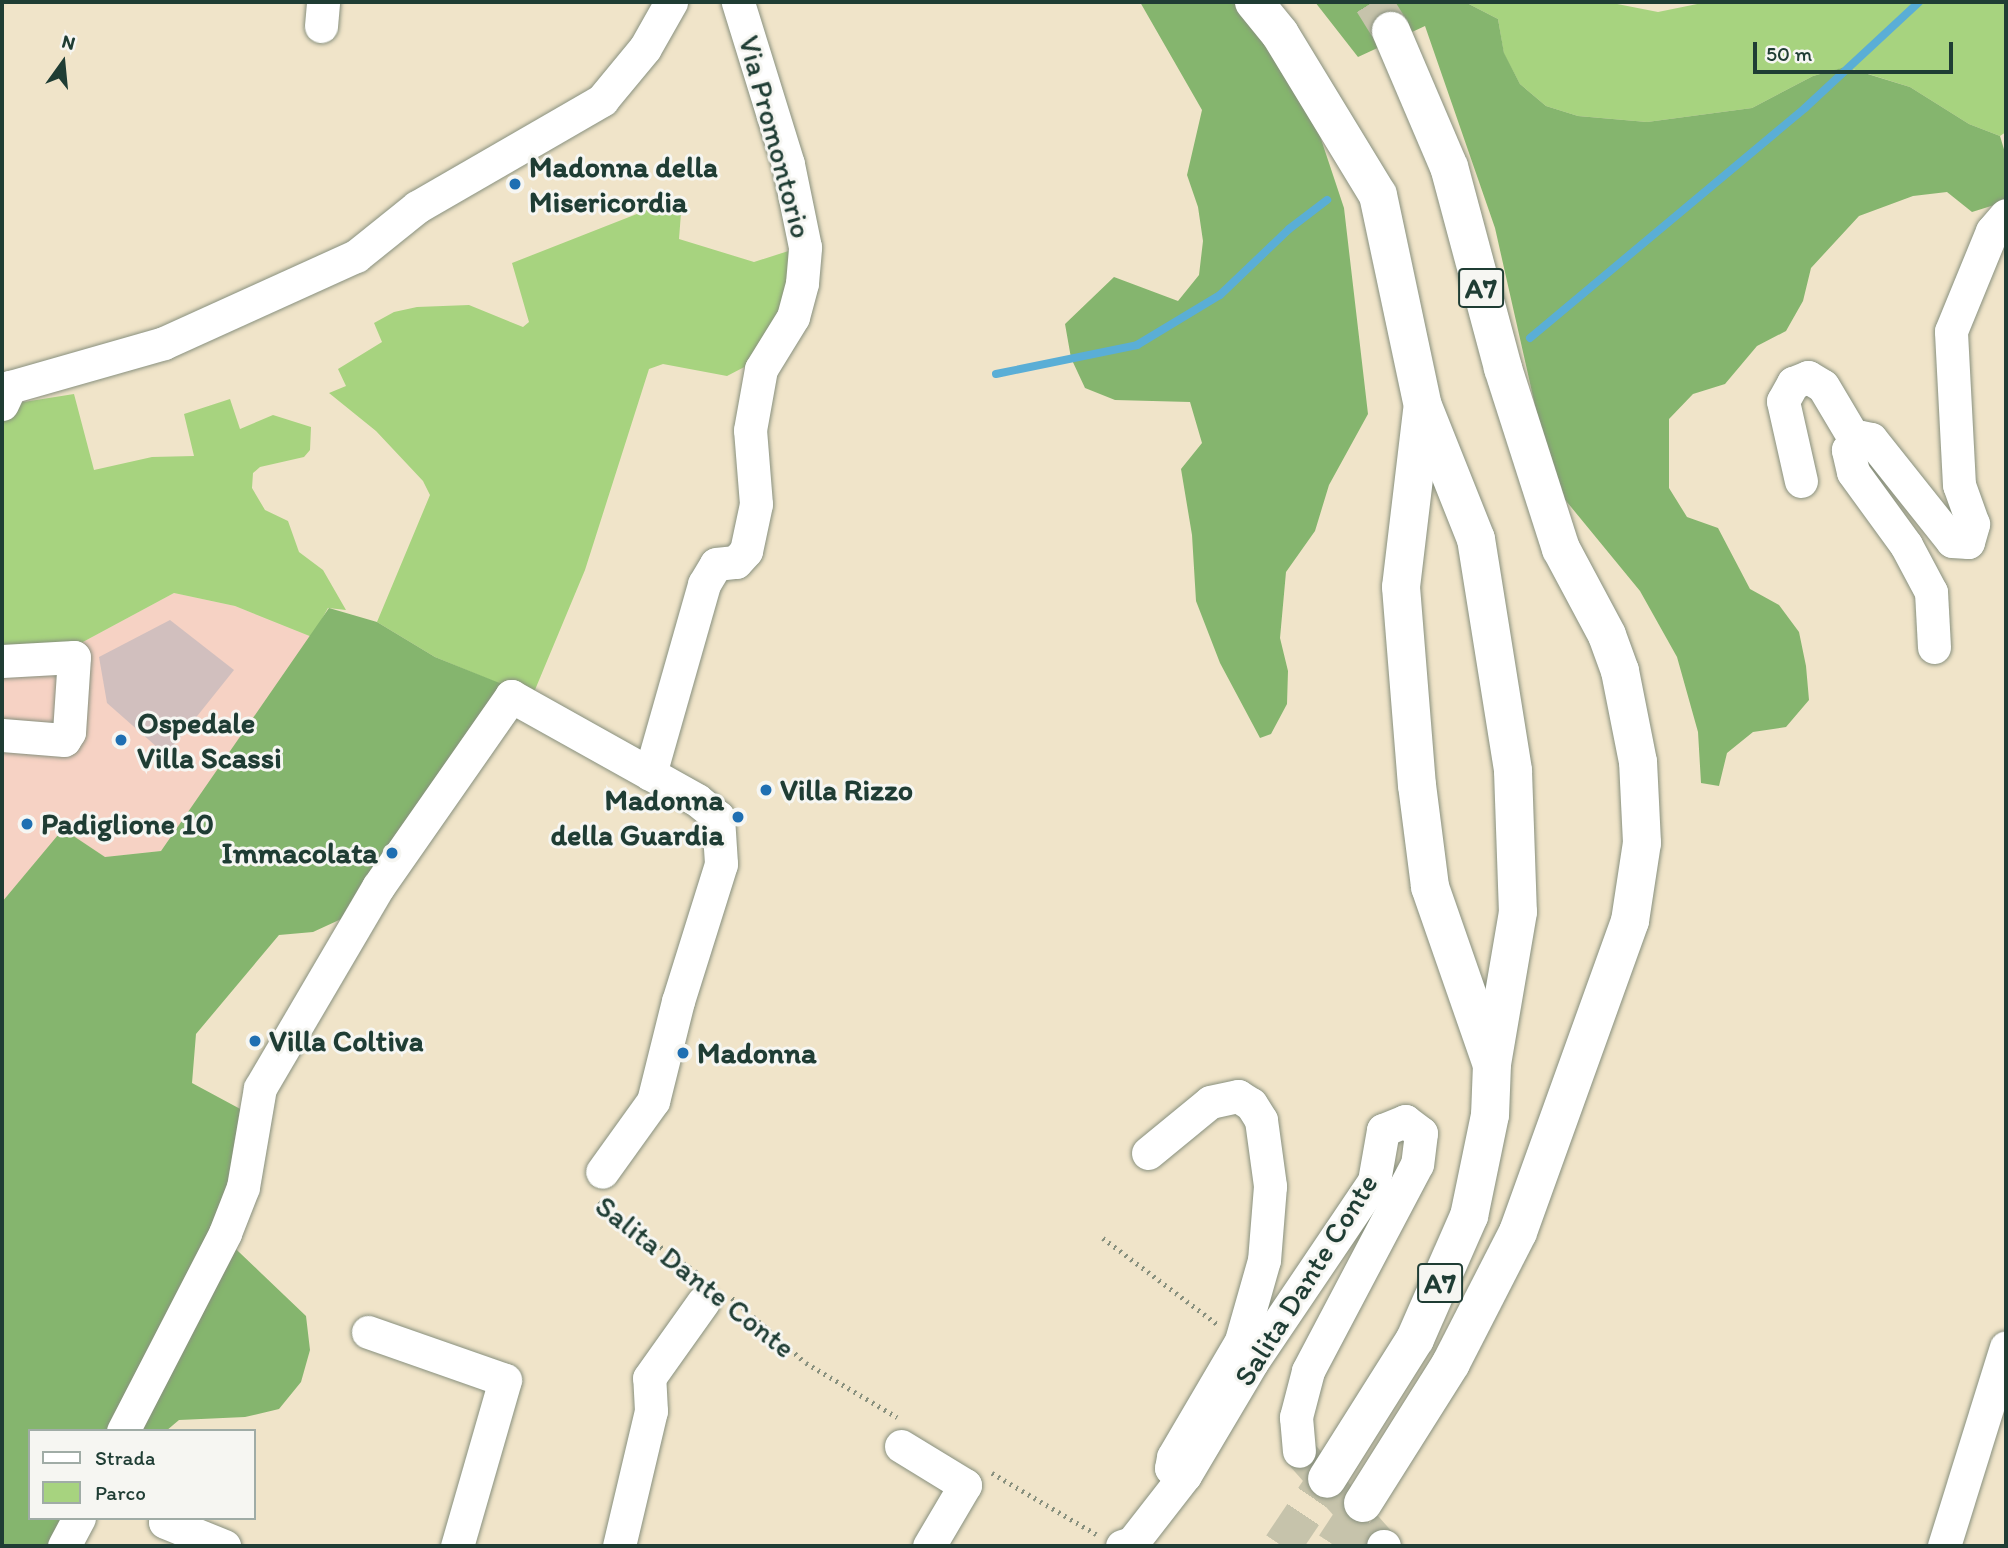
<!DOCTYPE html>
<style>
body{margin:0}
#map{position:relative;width:2008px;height:1548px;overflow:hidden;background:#f0e4c9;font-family:Itim,sans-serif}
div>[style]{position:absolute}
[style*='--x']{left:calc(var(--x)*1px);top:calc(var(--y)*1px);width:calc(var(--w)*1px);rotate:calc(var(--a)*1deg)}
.built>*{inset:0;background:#f6d2c4}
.industrial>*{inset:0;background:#d1bfbe}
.green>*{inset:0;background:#a7d37f}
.forest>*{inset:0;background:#85b56e}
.stream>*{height:8px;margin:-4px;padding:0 4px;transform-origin:4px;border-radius:4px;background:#5aaed6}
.minor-tunnel>*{height:33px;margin-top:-16.5px;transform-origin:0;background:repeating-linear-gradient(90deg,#c6c3ab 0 33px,transparent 0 50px)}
.highway-tunnel>*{height:38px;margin-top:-19px;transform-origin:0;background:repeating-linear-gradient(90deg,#c6c3ab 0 38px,transparent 0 57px)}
.path>*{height:4.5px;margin-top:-2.25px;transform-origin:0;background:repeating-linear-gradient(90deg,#88907e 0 2px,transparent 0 7px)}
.roads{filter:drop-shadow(0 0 2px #88907e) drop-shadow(0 0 2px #88907e)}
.minor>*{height:33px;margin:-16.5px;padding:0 16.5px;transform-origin:16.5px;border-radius:16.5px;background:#fff}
.highway>*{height:38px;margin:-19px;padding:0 19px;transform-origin:19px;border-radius:19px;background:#fff}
.dots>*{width:19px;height:19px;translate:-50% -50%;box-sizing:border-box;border:4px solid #f6f6f2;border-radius:50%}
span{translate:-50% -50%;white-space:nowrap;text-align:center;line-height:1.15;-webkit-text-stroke:6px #f6f6f2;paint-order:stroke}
.shield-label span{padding:2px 5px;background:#f6f6f2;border:2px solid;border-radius:5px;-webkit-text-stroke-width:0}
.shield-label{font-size:28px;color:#1f3d34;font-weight:700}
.street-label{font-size:30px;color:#1f3d34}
.poi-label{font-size:30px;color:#1f3d34;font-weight:700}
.left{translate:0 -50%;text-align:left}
.right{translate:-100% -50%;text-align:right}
.frame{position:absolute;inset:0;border:4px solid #1f3d34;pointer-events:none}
.legend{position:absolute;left:28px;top:1429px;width:228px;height:91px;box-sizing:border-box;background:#f6f6f2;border:2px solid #a0aca6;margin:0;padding:9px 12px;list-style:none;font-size:21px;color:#1f3d34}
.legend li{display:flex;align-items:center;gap:14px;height:35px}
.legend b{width:35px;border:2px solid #a0aca6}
.north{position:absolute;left:28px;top:28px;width:70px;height:70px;-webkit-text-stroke:5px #f6f6f2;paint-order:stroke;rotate:15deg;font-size:19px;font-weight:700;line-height:28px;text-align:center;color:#1f3d34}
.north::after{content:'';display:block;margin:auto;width:24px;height:32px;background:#1f3d34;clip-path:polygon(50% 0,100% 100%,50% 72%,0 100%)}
.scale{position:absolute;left:1753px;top:42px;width:200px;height:32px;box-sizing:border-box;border:4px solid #1f3d34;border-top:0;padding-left:9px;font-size:21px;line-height:24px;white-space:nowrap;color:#1f3d34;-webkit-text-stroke:5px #f6f6f2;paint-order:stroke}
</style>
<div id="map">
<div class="built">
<i style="clip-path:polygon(174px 593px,235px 606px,312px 637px,161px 851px,105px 857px,63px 830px,2px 902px,2px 650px,81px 643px)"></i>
</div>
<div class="industrial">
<i style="clip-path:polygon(170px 620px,234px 670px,166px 755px,107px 703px,99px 657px)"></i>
</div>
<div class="green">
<i style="clip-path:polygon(1465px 2px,1607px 2px,1658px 12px,1707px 2px,2006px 2px,2006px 132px,2000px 136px,1969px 124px,1910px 87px,1846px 67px,1813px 76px,1752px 108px,1647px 122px,1578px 116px,1546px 106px,1520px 84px,1504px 54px,1498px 19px)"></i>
<i style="clip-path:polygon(675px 199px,681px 213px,679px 239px,754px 262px,801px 247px,796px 295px,752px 363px,727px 376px,663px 364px,649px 369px,585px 570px,532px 697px,435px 657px,377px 622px,430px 495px,423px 481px,376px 431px,329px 393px,346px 386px,338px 369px,382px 342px,374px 323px,394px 312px,417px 307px,469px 305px,523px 327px,529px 322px,512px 263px)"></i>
<i style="clip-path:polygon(74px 394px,94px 470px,152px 457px,194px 456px,184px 414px,230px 399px,240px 429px,273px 415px,311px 427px,310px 450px,304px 457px,260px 467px,253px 473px,252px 488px,265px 510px,288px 521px,299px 552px,323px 570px,346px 610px,328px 608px,312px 637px,235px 606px,174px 593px,81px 643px,2px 650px,2px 417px,11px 404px)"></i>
</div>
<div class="forest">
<i style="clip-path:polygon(1140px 2px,1233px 2px,1264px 35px,1318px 130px,1344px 208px,1368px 414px,1329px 485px,1315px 531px,1286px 572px,1280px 638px,1288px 671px,1287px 704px,1271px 734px,1260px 738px,1220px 663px,1196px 601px,1192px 535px,1181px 469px,1202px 443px,1190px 402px,1115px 400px,1085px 388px,1071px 358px,1065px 324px,1114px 277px,1178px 301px,1199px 275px,1203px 241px,1198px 207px,1187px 175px,1202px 110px)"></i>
<i style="clip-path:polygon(1315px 2px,1465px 2px,1498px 19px,1504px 53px,1520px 84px,1546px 106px,1578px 116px,1647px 122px,1752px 108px,1813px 76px,1845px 67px,1910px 87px,1969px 124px,2000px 136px,2006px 156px,2004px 202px,1972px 212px,1947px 192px,1913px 196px,1859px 216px,1811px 268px,1803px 301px,1786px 331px,1757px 346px,1725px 384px,1693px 394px,1669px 419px,1669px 488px,1687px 517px,1718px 528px,1750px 589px,1779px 605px,1799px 632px,1806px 666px,1809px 700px,1786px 727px,1753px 732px,1727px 753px,1719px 786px,1701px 783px,1698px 732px,1677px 657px,1640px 591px,1553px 485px,1495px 228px,1425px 26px,1358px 57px)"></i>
<i style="clip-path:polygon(329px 608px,377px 622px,435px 657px,507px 686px,350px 915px,313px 932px,279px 935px,196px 1034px,192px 1083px,244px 1111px,218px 1232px,306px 1316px,310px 1350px,301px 1382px,279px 1409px,245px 1417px,179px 1420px,166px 1431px,30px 1431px,30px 1518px,95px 1518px,53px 1546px,2px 1546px,2px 902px,63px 829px,105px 857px,161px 851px)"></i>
</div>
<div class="stream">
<i style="--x:1530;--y:338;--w:359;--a:-39.9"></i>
<i style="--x:1805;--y:108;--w:156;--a:-42.9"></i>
<i style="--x:996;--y:374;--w:144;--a:-11.6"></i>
<i style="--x:1137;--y:345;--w:97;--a:-31.1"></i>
<i style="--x:1220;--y:295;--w:95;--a:-43.7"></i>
<i style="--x:1289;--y:229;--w:48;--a:-37.3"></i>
</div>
<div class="minor-tunnel">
<i style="--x:1299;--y:1451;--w:127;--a:48.5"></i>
</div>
<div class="highway-tunnel">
<i style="--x:1373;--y:2;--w:34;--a:58"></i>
<i style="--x:1282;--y:1546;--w:81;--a:-56.1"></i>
<i style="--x:1335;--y:1546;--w:51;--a:-56.9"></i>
</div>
<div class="path">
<i style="--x:598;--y:1202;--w:124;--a:35.5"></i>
<i style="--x:1103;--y:1238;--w:143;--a:37"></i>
<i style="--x:732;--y:1298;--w:98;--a:41.3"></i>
<i style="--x:806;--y:1363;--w:106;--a:30.7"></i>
<i style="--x:992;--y:1473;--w:121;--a:30.4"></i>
</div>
<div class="roads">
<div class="minor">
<i style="--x:321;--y:26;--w:24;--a:-85"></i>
<i style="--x:2;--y:404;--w:19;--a:-65"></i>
<i style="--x:10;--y:387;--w:160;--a:-15.9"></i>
<i style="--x:164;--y:343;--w:211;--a:-24.4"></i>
<i style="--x:356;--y:256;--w:78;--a:-38.8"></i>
<i style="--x:417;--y:207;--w:214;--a:-30"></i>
<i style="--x:602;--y:100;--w:67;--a:-50.4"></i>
<i style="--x:645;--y:48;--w:53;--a:-60.5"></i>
<i style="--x:1801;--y:481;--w:82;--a:-102.7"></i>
<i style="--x:1783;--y:401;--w:21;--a:-61"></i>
<i style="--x:1793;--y:383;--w:16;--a:-22"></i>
<i style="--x:1808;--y:377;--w:17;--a:31"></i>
<i style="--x:1823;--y:386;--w:63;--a:59.3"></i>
<i style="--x:1934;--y:647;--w:55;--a:-93.1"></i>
<i style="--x:1931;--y:592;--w:53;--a:-118"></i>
<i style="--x:1906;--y:545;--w:90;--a:-126"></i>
<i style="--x:1853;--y:472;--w:23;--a:-103"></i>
<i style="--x:1848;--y:450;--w:18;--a:-45"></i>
<i style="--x:1861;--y:437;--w:10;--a:11"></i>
<i style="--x:1871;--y:439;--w:130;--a:51.5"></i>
<i style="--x:1952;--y:541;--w:16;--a:4"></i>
<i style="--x:1968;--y:542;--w:19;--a:-74"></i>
<i style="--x:1973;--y:524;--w:41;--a:-109.7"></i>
<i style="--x:1959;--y:485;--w:154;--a:-93"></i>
<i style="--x:1951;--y:331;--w:108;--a:-67.7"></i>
<i style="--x:1992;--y:231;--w:21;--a:-49"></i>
<i style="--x:2;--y:661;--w:72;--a:-3.2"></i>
<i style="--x:74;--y:657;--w:75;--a:93.8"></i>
<i style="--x:69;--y:732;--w:9;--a:122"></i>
<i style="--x:64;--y:740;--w:62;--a:-175.4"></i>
<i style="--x:650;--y:774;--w:198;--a:-74.1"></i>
<i style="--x:704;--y:584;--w:23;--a:-59"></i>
<i style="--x:716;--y:564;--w:20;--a:-6"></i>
<i style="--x:736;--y:562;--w:15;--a:-48"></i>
<i style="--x:746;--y:551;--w:48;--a:-78"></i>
<i style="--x:756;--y:504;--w:74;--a:-94.6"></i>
<i style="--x:750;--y:430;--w:62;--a:-79.8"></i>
<i style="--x:761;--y:369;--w:61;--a:-58.4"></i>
<i style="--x:793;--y:317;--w:35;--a:-75"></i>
<i style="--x:802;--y:283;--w:36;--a:-85"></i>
<i style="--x:805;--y:247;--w:85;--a:-101.6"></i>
<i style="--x:788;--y:164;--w:170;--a:-107.2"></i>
<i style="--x:1148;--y:1153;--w:80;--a:-39.4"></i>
<i style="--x:1210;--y:1102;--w:29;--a:-12"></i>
<i style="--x:1238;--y:1096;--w:15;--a:32"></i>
<i style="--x:1251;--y:1104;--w:19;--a:58"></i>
<i style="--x:1261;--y:1120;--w:67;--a:82.2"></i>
<i style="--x:1270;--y:1186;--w:74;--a:94.6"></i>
<i style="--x:1264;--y:1260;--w:84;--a:105.9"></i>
<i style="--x:1241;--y:1341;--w:134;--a:120.4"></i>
<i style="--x:1173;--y:1457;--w:11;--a:100"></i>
<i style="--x:1171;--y:1468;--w:10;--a:45"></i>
<i style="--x:1178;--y:1475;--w:7;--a:0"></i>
<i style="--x:1185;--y:1475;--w:131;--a:-59.3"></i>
<i style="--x:1252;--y:1362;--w:218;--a:-56"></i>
<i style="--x:1374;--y:1181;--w:52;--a:-80"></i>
<i style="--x:1383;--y:1130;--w:24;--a:-22"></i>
<i style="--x:1405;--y:1121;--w:20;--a:37"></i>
<i style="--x:1421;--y:1133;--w:31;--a:97"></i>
<i style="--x:1417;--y:1164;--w:234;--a:117.8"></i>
<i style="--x:1308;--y:1371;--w:48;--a:104.6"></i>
<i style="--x:1296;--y:1417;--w:34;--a:85"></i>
<i style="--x:368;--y:1332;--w:145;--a:19.3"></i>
<i style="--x:505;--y:1380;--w:173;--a:106.1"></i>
<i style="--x:123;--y:1431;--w:223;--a:-62.7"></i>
<i style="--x:225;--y:1233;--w:49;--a:-68.6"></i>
<i style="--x:243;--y:1187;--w:100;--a:-80.3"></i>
<i style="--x:260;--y:1088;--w:233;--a:-59.6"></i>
<i style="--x:378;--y:887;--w:233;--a:-55.1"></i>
<i style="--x:511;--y:696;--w:213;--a:29.2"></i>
<i style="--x:697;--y:800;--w:27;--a:39"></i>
<i style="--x:718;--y:817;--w:47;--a:86.3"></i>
<i style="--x:721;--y:864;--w:144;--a:107.4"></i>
<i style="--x:678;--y:1001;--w:103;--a:104"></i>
<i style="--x:653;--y:1101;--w:87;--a:125.7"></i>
<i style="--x:901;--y:1446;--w:75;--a:31.4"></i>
<i style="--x:965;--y:1485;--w:71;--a:120.5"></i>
<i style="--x:167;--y:1518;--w:4;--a:117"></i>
<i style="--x:165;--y:1522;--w:64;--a:22.1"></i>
<i style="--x:64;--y:1546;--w:32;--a:-62"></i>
<i style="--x:619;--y:1546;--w:139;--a:-76.7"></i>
<i style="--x:651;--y:1411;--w:33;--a:-93"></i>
<i style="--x:649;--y:1378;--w:93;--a:-54.6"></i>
<i style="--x:1122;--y:1546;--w:10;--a:-17"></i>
<i style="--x:1132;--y:1543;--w:86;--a:-52.1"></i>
<i style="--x:1383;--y:1546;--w:1;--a:0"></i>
<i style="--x:1944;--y:1546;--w:208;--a:-72.7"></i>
</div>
<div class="highway">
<i style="--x:1254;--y:2;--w:41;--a:50.9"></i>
<i style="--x:1280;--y:34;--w:188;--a:58.7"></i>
<i style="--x:1378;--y:195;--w:216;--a:78"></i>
<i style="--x:1423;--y:406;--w:143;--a:68.3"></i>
<i style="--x:1476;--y:539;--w:235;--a:80.9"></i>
<i style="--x:1513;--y:771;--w:141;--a:88"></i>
<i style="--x:1518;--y:912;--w:154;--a:99.7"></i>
<i style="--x:1492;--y:1064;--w:51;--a:92.2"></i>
<i style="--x:1490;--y:1115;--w:103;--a:101.7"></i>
<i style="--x:1469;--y:1216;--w:134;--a:113.7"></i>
<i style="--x:1415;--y:1339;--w:165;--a:122.2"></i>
<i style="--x:1422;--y:411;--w:177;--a:96.8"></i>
<i style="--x:1401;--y:587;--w:199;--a:85.4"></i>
<i style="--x:1417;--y:785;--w:103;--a:82.7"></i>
<i style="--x:1430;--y:887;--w:185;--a:70.8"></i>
<i style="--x:1363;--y:1503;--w:165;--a:-57.8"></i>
<i style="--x:1451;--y:1363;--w:147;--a:-62.9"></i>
<i style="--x:1518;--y:1232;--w:331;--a:-70.2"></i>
<i style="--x:1630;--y:921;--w:79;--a:-81.3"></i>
<i style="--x:1642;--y:843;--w:81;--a:-92.8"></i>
<i style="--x:1638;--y:762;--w:93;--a:-101.2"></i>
<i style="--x:1620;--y:671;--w:38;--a:-110"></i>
<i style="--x:1607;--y:635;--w:98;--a:-118.1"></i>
<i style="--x:1561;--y:549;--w:190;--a:-107.8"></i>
<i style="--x:1503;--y:368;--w:208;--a:-105"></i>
<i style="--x:1449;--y:167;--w:148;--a:-113.1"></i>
</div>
</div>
<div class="dots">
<i style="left:515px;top:184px;background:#1f6fb2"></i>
<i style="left:121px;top:740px;background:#1f6fb2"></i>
<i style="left:766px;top:790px;background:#1f6fb2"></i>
<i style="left:738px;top:817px;background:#1f6fb2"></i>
<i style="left:27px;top:824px;background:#1f6fb2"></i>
<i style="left:392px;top:853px;background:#1f6fb2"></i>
<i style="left:255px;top:1041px;background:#1f6fb2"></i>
<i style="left:683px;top:1053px;background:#1f6fb2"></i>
</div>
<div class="shield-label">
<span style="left:1481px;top:288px">A7</span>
<span style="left:1440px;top:1283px">A7</span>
</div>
<div class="street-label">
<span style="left:775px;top:137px;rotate:75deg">Via Promontorio</span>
<span style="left:695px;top:1277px;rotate:38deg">Salita Dante Conte</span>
<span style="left:1306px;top:1280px;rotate:-58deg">Salita Dante Conte</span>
</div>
<div class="poi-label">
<span class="left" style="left:529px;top:184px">Madonna della<br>Misericordia</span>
<span class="left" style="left:137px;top:740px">Ospedale<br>Villa Scassi</span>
<span class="left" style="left:780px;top:790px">Villa Rizzo</span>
<span class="right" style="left:724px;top:817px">Madonna<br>della Guardia</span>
<span class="left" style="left:41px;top:824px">Padiglione 10</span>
<span class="right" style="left:378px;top:853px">Immacolata</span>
<span class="left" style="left:269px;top:1041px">Villa Coltiva</span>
<span class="left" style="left:697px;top:1053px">Madonna</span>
</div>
<div class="frame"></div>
<ul class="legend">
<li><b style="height:9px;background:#fff"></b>Strada</li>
<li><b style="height:19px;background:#a7d37f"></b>Parco</li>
</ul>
<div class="north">N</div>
<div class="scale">50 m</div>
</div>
